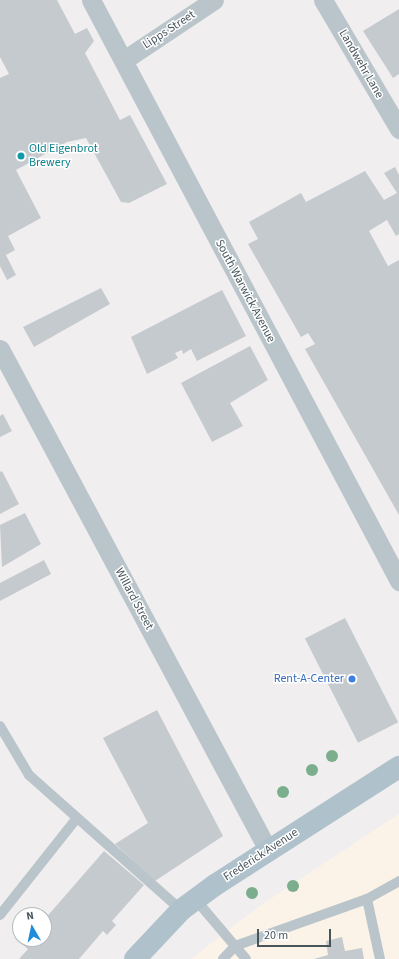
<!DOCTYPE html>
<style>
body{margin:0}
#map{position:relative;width:399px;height:959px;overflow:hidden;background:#f1eeef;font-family:"Source Sans 3",sans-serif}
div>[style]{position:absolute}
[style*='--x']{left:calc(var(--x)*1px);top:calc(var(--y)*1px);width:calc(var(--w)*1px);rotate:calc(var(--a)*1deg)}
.commercial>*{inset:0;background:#fbf3e8}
.building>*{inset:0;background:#c5cace;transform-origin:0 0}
.lane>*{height:10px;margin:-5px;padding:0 5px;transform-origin:5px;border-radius:5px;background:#bac5cb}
.street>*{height:19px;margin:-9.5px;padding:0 9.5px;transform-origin:9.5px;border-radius:9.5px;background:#bac5cb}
.primary>*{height:22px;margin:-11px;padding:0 11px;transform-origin:11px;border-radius:11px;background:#afc2cc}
.trees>*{width:12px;height:12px;margin:-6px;border-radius:50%;background:#7bae8d}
.dots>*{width:11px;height:11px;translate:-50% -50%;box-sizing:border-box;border:2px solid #fff;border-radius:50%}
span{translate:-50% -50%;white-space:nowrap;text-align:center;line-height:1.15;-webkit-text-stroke:3px #fff;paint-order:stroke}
.street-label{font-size:12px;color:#47555b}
.culture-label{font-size:12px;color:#0d838f}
.left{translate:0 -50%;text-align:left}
.shop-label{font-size:12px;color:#366cbe}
.right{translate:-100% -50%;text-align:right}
.north{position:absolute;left:12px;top:907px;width:40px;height:40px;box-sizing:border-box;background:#fff;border:1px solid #b5bbbd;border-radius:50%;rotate:351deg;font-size:11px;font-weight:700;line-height:16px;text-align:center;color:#47555b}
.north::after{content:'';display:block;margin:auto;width:14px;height:18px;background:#218cd8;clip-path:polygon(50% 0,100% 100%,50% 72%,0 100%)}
.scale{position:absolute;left:257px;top:929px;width:74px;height:18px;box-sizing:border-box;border:2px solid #47555b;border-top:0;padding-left:5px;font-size:12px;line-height:14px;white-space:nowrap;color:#47555b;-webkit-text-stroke:3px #fff;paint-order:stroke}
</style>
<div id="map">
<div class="commercial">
<i style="clip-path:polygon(399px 814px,399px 959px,191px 959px,261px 905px)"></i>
</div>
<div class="building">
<i style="clip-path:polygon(0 0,57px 0,75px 34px,87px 28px,94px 41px,85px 53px,120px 120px,130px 115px,167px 184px,129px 203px,121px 202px,86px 138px,67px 142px,16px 170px,41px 218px,8px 236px,15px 250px,6px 255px,16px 275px,7px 280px,0 266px,0 78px,9px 74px,0 57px)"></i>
<i style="clip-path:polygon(399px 9px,399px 74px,393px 78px,363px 31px)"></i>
<i style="clip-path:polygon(395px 167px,399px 175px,399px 234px,396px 236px,387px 220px,369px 231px,388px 266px,399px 260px,399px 515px,305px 349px,315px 344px,308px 333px,301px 337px,248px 244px,258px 239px,249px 222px,301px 193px,306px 202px,365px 171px,384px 200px,397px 193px,384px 173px)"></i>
<i style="clip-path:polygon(101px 288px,110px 304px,34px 347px,23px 327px)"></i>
<i style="clip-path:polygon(222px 290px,246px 336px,197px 361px,191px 349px,183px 354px,182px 350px,175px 353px,178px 358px,147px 374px,131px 337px)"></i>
<i style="clip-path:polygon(250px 346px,268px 380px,230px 403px,243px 426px,212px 442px,181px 383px)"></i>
<i style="clip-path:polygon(3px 414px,12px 431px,0 437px,0 416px)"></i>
<i style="clip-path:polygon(2px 471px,19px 504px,0 514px,0 472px)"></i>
<i style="clip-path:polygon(25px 513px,41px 544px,2px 567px,0 525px)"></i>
<i style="clip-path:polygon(44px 560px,51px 574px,0 601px,0 583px)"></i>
<i style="left:345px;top:618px;width:117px;height:45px;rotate:63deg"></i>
<i style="clip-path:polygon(157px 710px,223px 836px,155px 881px,115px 844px,148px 823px,103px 738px)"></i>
<i style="clip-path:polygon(104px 851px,144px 885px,112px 921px,116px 925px,107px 935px,103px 931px,79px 959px,19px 959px,28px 949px,22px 944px,27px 939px,44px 939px,44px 920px)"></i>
<i style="clip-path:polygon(342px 937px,345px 951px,362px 948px,364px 959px,314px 959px,328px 955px,326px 941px)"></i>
</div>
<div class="lane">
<i style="--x:0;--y:726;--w:57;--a:59.4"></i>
<i style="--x:29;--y:775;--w:203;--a:41.6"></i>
<i style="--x:367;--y:899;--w:61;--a:77.8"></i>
<i style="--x:196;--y:900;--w:77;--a:49.7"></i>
<i style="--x:0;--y:915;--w:124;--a:-51.6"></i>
<i style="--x:223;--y:959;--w:18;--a:-47"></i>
<i style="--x:235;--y:946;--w:140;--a:-19.6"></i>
<i style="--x:367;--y:899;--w:37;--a:-29"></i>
</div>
<div class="street">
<i style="--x:91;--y:0;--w:658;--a:62.07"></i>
<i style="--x:323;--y:0;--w:150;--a:59.5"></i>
<i style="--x:124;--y:60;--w:108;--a:-33.7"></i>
<i style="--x:0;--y:349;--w:568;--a:61.86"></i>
</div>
<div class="primary">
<i style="--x:135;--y:959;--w:67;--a:-46.8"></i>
<i style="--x:181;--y:910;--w:42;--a:-36.3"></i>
<i style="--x:215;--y:885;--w:219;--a:-32.7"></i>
</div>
<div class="trees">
<i style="left:332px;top:756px"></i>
<i style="left:312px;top:770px"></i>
<i style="left:283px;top:792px"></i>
<i style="left:293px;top:886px"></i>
<i style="left:252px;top:893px"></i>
</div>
<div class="dots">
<i style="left:21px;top:156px;background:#0f9aa8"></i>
<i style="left:352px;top:679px;background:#3f7fe0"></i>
</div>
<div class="street-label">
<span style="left:169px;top:30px;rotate:-33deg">Lipps Street</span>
<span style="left:361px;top:64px;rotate:60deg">Landwehr Lane</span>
<span style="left:245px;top:291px;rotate:62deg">South Warwick Avenue</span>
<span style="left:134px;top:599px;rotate:62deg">Willard Street</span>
<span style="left:261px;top:855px;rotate:-33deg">Frederick Avenue</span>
</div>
<div class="culture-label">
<span class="left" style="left:29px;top:156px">Old Eigenbrot<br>Brewery</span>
</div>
<div class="shop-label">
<span class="right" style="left:344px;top:679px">Rent-A-Center</span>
</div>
<div class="north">N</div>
<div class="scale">20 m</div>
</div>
